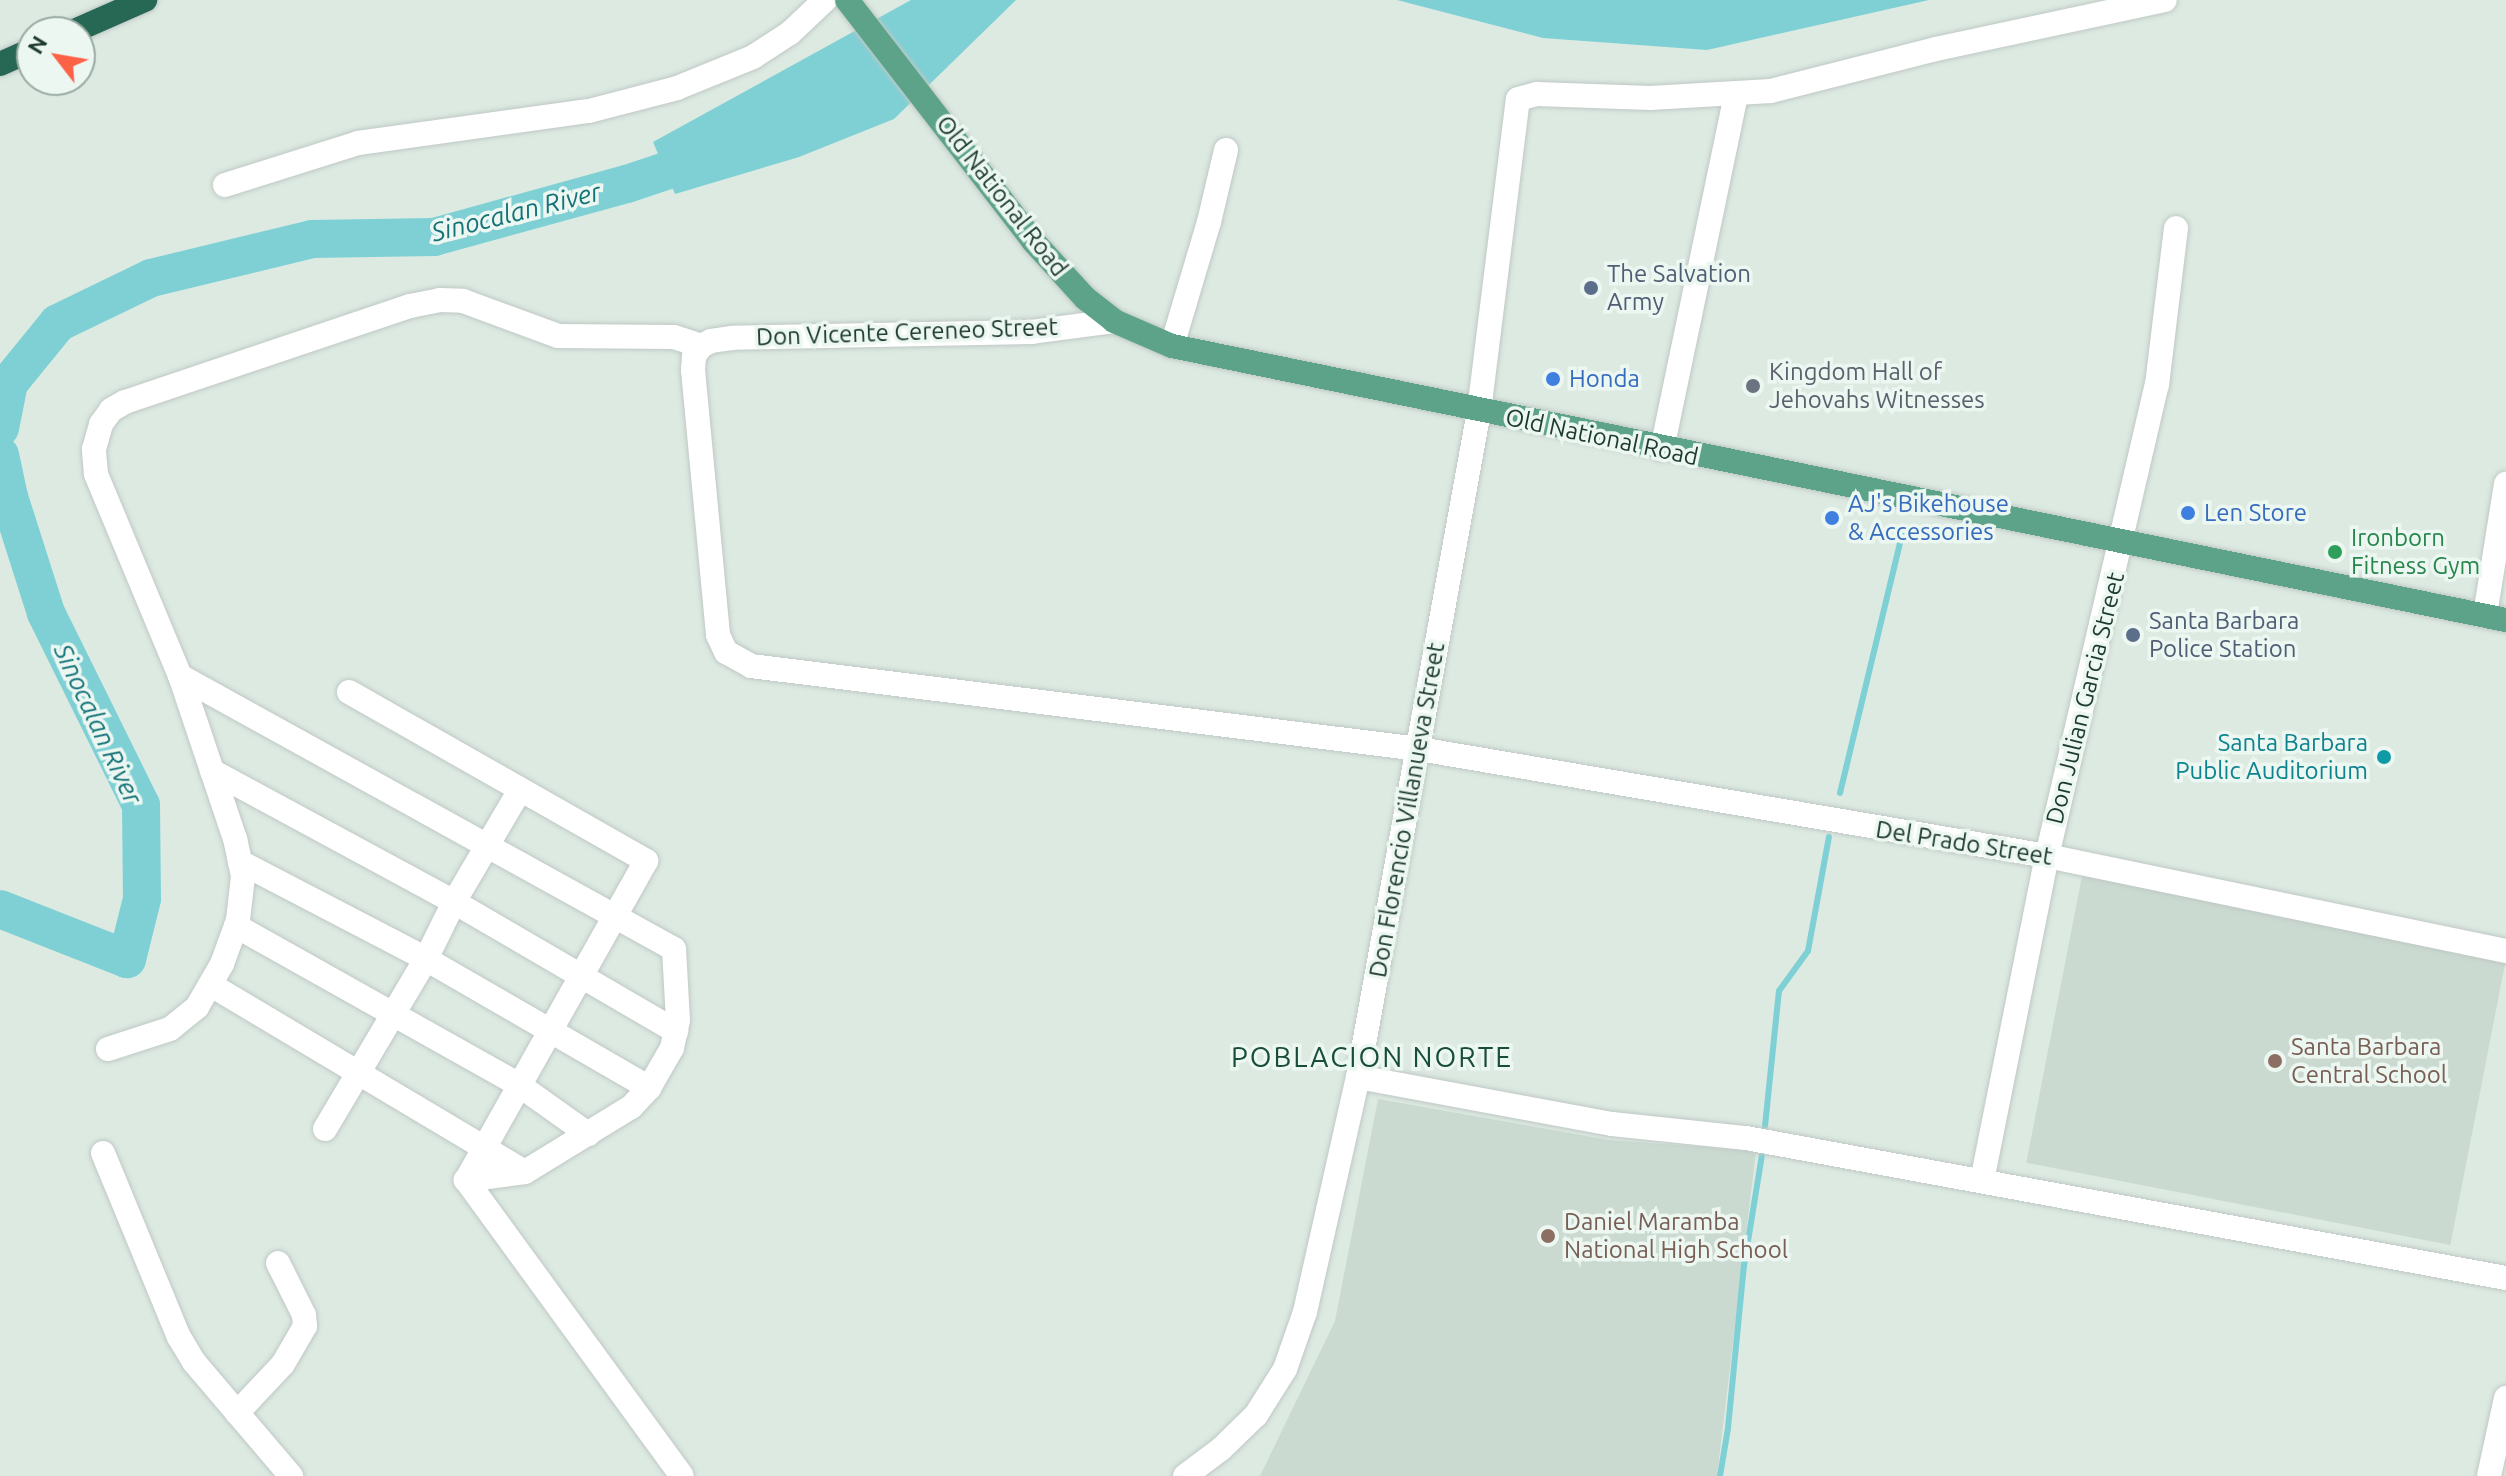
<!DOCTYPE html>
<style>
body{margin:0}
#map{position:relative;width:2506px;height:1476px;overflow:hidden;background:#dceae2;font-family:Ubuntu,sans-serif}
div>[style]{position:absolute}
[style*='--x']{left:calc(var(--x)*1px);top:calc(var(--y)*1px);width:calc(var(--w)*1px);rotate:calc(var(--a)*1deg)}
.built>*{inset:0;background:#cadad1;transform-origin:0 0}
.water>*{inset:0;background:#7ed0d5}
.stream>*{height:6px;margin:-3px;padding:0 3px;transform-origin:3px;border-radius:3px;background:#7ed0d5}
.river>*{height:38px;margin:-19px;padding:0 19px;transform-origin:19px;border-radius:19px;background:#7ed0d5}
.roads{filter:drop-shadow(0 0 2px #c0c8c5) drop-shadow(0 0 2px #c0c8c5)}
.minor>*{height:24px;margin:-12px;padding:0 12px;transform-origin:12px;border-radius:12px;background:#fff}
.major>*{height:24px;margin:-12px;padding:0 12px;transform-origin:12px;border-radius:12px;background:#5da38a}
.highway>*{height:24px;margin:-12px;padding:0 12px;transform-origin:12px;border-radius:12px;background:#276854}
.dots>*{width:22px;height:22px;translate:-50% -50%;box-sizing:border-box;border:4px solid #ecf7f1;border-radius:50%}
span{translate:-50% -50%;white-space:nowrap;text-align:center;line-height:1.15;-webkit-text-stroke:7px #ecf7f1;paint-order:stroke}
.street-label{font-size:24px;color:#1d3a2f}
.service-label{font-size:24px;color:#4e5e75}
.left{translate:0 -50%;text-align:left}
.worship-label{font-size:24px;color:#5b616d}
.shop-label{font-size:24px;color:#366cbe}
.leisure-label{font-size:24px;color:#27864d}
.culture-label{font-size:24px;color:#0d838f}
.right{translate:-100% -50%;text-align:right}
.education-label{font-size:24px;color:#785e54}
.water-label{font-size:26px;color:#147279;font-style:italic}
.quarter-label{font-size:28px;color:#184d3b;letter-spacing:2px}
.north{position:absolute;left:16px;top:16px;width:80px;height:80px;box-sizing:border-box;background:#ecf7f1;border:2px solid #99aba3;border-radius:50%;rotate:301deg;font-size:22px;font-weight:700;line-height:32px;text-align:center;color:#1d3a2f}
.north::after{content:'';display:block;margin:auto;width:28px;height:36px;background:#fd6247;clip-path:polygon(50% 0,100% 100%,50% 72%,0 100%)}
</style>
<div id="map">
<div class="built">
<i style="left:2082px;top:876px;width:432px;height:292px;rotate:11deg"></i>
<i style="clip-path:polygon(1378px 1099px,1609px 1140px,1756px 1151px,1717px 1476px,1260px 1476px,1335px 1321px)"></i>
</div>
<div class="water">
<i style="clip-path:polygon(911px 0,1016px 0,894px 119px,799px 157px,675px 194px,653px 142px)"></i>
<i style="clip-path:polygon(1397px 0,1929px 0,1707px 50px,1543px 38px)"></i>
</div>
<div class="stream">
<i style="--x:1840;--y:793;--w:265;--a:-76.5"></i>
<i style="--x:1765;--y:1126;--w:136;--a:-84.1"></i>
<i style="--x:1779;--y:991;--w:49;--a:-54.1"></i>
<i style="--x:1808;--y:951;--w:116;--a:-79.6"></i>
<i style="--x:1720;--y:1476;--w:49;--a:-80.5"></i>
<i style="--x:1728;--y:1428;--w:163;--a:-84.4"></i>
<i style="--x:1744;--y:1266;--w:119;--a:-80.8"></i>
</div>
<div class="river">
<i style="--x:0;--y:428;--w:46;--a:-78.7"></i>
<i style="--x:9;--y:383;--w:77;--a:-50.8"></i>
<i style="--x:58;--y:323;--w:103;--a:-25.8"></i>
<i style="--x:151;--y:278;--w:166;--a:-13.6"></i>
<i style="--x:312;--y:239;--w:122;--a:-0.9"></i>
<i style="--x:434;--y:237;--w:200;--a:-15.4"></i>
<i style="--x:627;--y:184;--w:94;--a:-18.6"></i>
<i style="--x:0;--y:455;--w:43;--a:77.9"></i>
<i style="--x:9;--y:497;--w:122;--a:72.3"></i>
<i style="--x:46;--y:613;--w:214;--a:63.7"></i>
<i style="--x:141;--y:805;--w:94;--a:89.4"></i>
<i style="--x:142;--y:899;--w:62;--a:104"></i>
<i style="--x:127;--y:959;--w:136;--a:-158.5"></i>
</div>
<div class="roads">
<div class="minor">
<i style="--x:225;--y:185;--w:139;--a:-17.5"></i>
<i style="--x:358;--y:143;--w:233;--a:-7.9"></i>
<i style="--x:589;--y:111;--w:91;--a:-14.6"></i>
<i style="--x:677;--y:88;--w:82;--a:-22.2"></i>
<i style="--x:753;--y:57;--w:44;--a:-33"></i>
<i style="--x:790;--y:33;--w:48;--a:-43.3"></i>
<i style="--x:1114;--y:321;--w:83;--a:172.4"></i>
<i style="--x:1032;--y:332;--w:300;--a:178.9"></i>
<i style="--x:732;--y:338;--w:21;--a:172"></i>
<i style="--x:711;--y:341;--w:11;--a:153"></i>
<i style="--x:701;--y:346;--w:12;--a:125"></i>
<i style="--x:694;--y:356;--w:14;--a:94"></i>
<i style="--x:693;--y:370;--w:266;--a:84.6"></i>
<i style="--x:718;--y:635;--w:19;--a:65"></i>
<i style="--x:726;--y:652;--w:29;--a:29"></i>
<i style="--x:751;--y:666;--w:673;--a:7.08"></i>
<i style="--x:1419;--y:749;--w:637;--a:9.67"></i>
<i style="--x:2047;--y:856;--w:469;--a:11.7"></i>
<i style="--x:1172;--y:346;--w:129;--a:-73.4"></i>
<i style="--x:1209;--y:222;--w:74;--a:-76.7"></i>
<i style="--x:1662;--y:449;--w:363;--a:-78.2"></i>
<i style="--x:2485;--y:615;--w:133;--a:-80.9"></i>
<i style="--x:180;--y:676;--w:564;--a:28.93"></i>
<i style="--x:674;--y:949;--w:71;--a:86.8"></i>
<i style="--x:678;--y:1020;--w:29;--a:102"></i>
<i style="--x:672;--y:1048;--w:46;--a:119.9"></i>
<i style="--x:649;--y:1088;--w:26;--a:133"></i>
<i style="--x:631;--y:1107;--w:124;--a:148.5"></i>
<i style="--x:525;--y:1172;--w:60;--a:172.3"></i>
<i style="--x:349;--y:692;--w:342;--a:29.6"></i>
<i style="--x:646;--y:861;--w:366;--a:119.4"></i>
<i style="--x:212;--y:771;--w:275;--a:28.4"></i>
<i style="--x:454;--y:902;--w:257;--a:30.2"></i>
<i style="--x:240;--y:862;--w:210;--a:27.5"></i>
<i style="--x:426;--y:959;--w:258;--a:30"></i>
<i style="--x:236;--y:926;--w:325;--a:29.3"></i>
<i style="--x:519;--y:1085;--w:85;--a:35.4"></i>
<i style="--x:211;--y:985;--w:365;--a:30.8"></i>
<i style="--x:108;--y:1049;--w:65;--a:-17.9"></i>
<i style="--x:170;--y:1029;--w:35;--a:-39"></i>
<i style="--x:197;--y:1007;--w:50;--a:-59.8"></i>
<i style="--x:222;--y:964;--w:47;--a:-70"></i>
<i style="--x:238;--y:920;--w:44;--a:-83.5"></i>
<i style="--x:243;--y:876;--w:38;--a:-102"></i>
<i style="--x:235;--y:839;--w:172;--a:-108.6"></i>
<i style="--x:180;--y:676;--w:219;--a:-112.6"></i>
<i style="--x:96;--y:474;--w:25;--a:-95"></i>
<i style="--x:94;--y:449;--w:26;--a:-74"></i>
<i style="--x:101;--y:424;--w:17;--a:-54"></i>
<i style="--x:111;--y:410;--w:16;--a:-30"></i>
<i style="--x:125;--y:402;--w:301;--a:-18.6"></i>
<i style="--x:410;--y:306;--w:31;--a:-11"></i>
<i style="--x:440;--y:300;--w:23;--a:2"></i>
<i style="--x:463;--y:301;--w:101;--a:20.2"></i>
<i style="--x:558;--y:336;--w:116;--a:0.5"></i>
<i style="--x:674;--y:337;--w:28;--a:18"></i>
<i style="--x:1358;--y:1077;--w:258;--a:10.5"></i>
<i style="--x:1612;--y:1124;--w:135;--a:6"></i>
<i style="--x:1746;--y:1138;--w:773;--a:10.44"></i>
<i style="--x:325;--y:1129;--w:198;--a:-59.3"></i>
<i style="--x:426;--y:959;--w:64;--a:-63.8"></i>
<i style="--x:454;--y:902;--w:130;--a:-59.5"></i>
<i style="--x:103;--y:1153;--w:199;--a:67.6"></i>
<i style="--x:179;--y:1337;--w:29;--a:59"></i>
<i style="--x:194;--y:1362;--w:150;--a:49.6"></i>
<i style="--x:466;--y:1180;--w:366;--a:53.9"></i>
<i style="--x:1982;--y:1181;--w:331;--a:-78.7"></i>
<i style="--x:2047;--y:856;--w:484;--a:-76.9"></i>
<i style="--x:2157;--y:385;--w:158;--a:-83.1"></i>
<i style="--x:237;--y:1413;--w:67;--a:-46.8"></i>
<i style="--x:283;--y:1364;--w:44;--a:-59.9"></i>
<i style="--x:305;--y:1326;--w:11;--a:-95"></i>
<i style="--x:304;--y:1315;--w:58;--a:-116.6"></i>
<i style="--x:1185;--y:1476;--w:45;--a:-36.9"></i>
<i style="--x:1221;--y:1449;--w:49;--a:-44.2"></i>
<i style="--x:1256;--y:1415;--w:54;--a:-57.8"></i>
<i style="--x:1285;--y:1369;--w:60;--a:-70.7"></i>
<i style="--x:1305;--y:1312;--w:241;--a:-77.3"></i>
<i style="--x:1358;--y:1077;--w:677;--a:-79.7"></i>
<i style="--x:1479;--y:411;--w:314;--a:-82.9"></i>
<i style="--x:1518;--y:99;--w:20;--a:-15"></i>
<i style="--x:1537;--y:94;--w:113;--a:2"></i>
<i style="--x:1650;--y:98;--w:121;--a:-3.3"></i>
<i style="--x:1771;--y:91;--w:170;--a:-14.3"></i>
<i style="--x:1936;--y:49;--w:234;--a:-12.1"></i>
<i style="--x:2489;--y:1476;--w:80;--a:-77.7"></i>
</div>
<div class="major">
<i style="--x:847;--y:0;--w:304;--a:52.3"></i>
<i style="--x:1033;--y:241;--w:77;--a:47.6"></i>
<i style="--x:1085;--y:298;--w:37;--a:38"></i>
<i style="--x:1114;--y:321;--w:63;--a:23.3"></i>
<i style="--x:1172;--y:346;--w:1362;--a:11.61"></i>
</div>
<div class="highway">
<i style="--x:72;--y:32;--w:80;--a:-23.7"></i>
<i style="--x:0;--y:64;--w:35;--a:-24"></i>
</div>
</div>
<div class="dots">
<i style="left:1591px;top:288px;background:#5c6f8a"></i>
<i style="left:1553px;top:379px;background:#3f7fe0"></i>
<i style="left:1753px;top:386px;background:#6b7280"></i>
<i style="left:2188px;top:513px;background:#3f7fe0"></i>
<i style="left:1832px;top:518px;background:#3f7fe0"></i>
<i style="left:2335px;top:552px;background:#2e9e5b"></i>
<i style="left:2133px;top:635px;background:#5c6f8a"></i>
<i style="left:2384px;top:757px;background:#0f9aa8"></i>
<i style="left:2275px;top:1061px;background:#8d6e63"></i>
<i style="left:1548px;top:1236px;background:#8d6e63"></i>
</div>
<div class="street-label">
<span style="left:1002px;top:196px;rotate:52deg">Old National Road</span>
<span style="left:907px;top:332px;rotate:-2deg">Don Vicente Cereneo Street</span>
<span style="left:1602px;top:437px;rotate:12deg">Old National Road</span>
<span style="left:2085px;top:698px;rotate:-76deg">Don Julian Garcia Street</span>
<span style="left:1407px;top:810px;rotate:-80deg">Don Florencio Villanueva Street</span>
<span style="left:1964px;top:843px;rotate:9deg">Del Prado Street</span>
</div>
<div class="service-label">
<span class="left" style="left:1607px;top:288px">The Salvation<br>Army</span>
<span class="left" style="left:2149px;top:635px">Santa Barbara<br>Police Station</span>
</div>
<div class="worship-label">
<span class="left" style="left:1769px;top:386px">Kingdom Hall of<br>Jehovahs Witnesses</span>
</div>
<div class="shop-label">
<span class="left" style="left:1569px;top:379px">Honda</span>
<span class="left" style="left:1848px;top:518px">AJ's Bikehouse<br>&amp; Accessories</span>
<span class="left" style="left:2204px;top:513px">Len Store</span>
</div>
<div class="leisure-label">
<span class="left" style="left:2351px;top:552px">Ironborn<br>Fitness Gym</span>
</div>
<div class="culture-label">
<span class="right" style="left:2368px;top:757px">Santa Barbara<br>Public Auditorium</span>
</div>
<div class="education-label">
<span class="left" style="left:2291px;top:1061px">Santa Barbara<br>Central School</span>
<span class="left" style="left:1564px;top:1236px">Daniel Maramba<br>National High School</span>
</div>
<div class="water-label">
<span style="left:516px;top:212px;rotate:-14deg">Sinocalan River</span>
<span style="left:98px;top:724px;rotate:65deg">Sinocalan River</span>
</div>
<div class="quarter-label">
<span style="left:1372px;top:1057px">POBLACION NORTE</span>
</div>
<div class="north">N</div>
</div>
